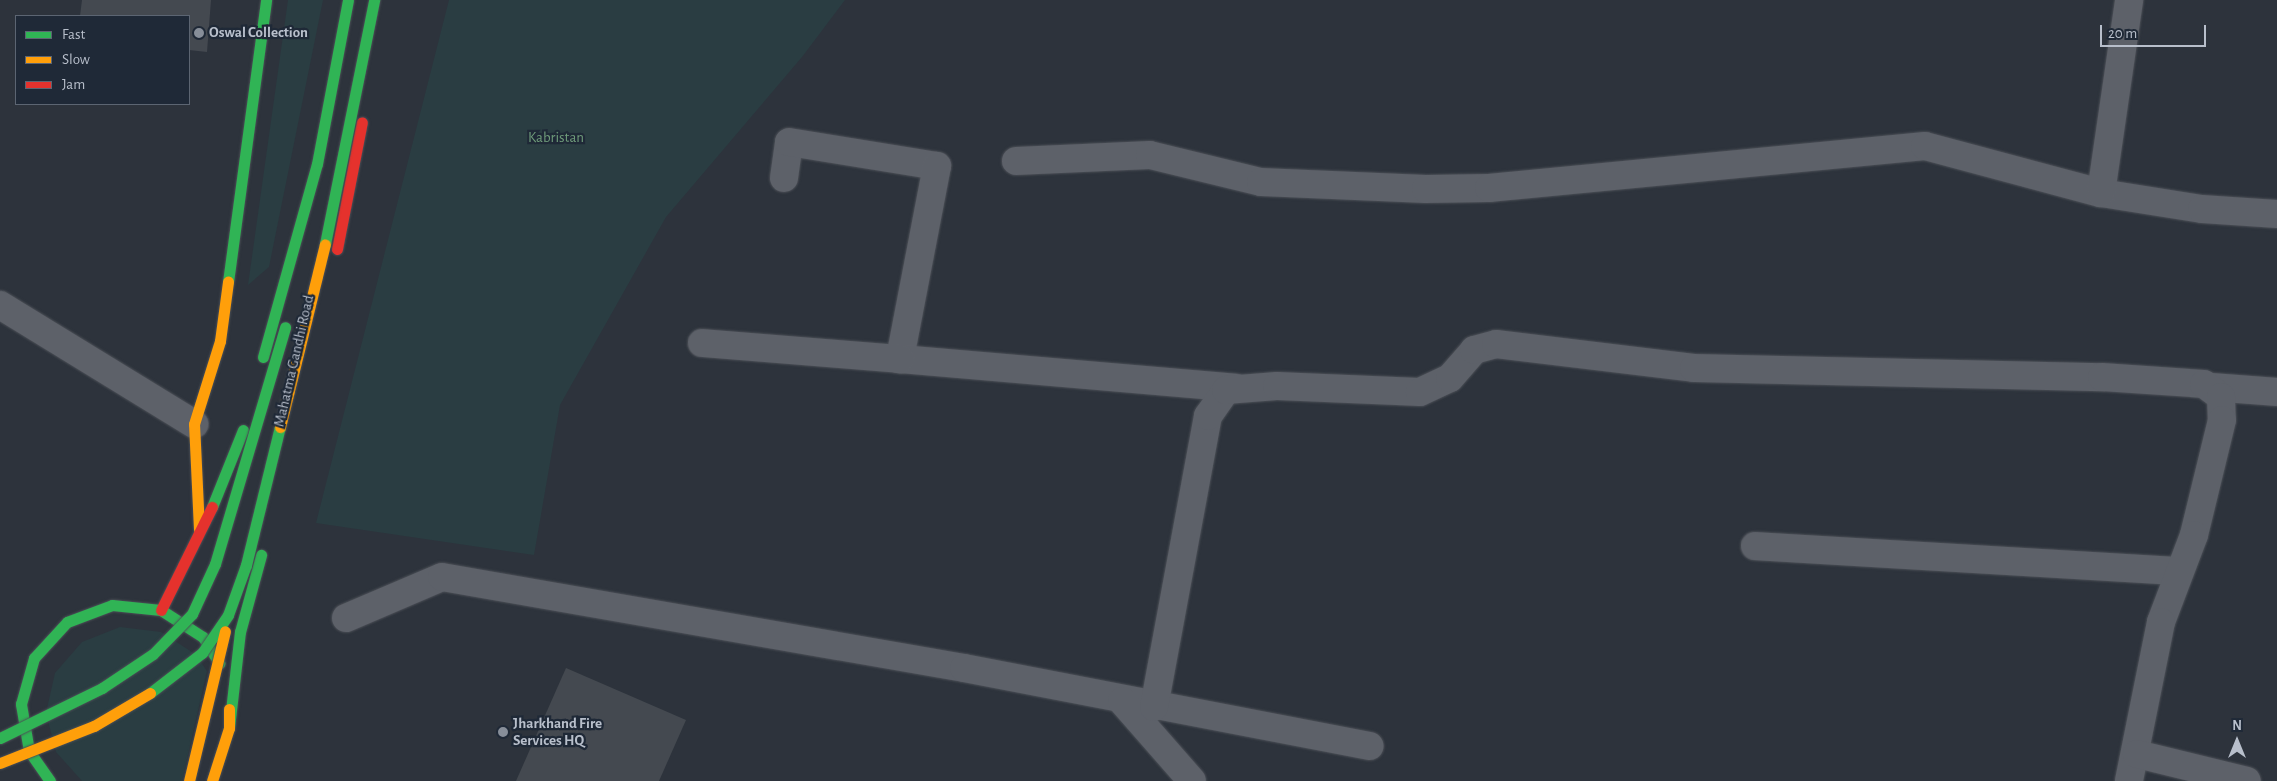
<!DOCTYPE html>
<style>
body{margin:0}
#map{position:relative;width:2277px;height:781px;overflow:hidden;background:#2d333c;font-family:"Alegreya Sans",sans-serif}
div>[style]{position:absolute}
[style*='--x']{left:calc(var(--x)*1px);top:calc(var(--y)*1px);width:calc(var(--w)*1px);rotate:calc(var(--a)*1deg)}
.green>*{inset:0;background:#2a3d42}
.building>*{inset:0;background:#444950}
.roads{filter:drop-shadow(0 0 1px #4b4f56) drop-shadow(0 0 1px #4b4f56)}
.street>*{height:28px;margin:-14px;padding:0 14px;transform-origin:14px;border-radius:14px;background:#5d6169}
.fast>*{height:11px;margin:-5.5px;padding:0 5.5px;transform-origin:5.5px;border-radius:5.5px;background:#30b455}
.slow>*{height:11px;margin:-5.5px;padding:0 5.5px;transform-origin:5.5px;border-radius:5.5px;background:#ff9f0a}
.jam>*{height:11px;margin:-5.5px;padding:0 5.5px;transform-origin:5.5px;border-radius:5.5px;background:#e5322d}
.bridges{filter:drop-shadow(0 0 1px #4b4f56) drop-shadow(0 0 1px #4b4f56)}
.fast-bridge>*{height:11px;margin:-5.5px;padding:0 5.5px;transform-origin:5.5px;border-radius:5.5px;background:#30b455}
.slow-bridge>*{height:11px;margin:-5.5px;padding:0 5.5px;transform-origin:5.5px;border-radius:5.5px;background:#ff9f0a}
.dots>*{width:14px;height:14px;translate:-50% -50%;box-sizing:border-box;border:2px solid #1f2937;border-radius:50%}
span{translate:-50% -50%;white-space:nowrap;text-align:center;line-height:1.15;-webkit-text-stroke:4.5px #1f2937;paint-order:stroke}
.poi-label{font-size:15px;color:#b8bfcb;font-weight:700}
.left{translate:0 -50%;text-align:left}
.park-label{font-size:15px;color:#6f9c7a}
.street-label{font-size:15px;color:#b8bfcb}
.legend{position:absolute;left:15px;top:15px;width:175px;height:90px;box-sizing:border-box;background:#1f2937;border:1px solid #5c6572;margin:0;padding:6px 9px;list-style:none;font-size:15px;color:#b8bfcb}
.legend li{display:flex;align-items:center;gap:10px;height:25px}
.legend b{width:25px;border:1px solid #5c6572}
.north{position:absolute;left:2212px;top:716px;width:50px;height:50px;-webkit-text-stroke:4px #1f2937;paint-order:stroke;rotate:0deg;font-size:14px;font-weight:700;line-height:20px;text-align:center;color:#b8bfcb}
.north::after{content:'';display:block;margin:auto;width:18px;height:22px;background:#b8bfcb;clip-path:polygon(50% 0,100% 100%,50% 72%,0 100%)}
.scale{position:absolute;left:2100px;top:25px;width:106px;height:22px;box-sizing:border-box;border:2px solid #b8bfcb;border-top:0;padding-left:6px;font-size:15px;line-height:18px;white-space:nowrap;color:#b8bfcb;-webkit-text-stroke:4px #1f2937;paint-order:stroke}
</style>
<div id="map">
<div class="green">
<i style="clip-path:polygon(288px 0,323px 0,269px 267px,248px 285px)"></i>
<i style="clip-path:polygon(449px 0,845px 0,802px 57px,666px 217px,560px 405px,534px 555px,316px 523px)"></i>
<i style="clip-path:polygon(120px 627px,161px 632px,195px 654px,207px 671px,182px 781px,82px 781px,56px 752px,46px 713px,55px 673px,82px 642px)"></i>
</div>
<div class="building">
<i style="clip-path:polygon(82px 0,211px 0,207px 52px,189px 50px,189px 16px,80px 16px)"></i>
<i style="clip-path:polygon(566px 668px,686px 720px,659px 781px,516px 781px)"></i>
</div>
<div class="roads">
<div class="street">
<i style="--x:1016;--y:161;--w:134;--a:-2.6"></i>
<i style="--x:1150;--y:155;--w:114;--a:13.7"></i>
<i style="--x:1261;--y:182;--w:165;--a:2.4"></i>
<i style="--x:1426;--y:189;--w:63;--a:-0.9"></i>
<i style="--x:1489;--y:188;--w:438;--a:-5.5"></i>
<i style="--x:1925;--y:146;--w:182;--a:15"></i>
<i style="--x:2101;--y:193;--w:102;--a:9"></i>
<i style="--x:2202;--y:209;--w:75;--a:3.8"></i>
<i style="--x:784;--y:178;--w:36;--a:-82"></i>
<i style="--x:789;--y:142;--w:150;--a:9.2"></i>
<i style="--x:937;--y:166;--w:197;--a:100.9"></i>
<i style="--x:900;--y:359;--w:337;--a:4.9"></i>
<i style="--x:2101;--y:193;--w:195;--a:-81.7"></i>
<i style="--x:0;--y:305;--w:228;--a:31.5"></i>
<i style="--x:702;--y:343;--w:199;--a:4.6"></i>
<i style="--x:2212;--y:387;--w:65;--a:4.4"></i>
<i style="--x:1755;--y:546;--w:425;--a:3.4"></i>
<i style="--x:346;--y:618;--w:104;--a:-23.1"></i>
<i style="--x:442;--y:577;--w:530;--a:9.89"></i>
<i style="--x:964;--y:668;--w:413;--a:10.9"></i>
<i style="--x:1122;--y:701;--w:106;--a:48.8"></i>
<i style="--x:1154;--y:707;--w:296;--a:-79.5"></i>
<i style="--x:1208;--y:416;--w:32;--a:-55"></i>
<i style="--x:1226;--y:390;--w:51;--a:-4.5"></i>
<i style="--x:1277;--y:386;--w:143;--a:2.4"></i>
<i style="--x:1420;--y:392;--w:33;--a:-25"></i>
<i style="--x:1450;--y:378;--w:37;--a:-49"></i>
<i style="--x:1474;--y:350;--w:23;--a:-15"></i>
<i style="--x:1496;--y:344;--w:199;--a:6.9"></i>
<i style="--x:1694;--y:368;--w:408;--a:1.3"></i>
<i style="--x:2102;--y:377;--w:102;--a:3.9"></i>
<i style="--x:2204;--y:384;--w:21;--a:37"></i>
<i style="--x:2221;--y:397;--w:23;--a:88"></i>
<i style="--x:2222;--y:420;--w:118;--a:103.7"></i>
<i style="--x:2194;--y:535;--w:93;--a:110.8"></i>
<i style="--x:2161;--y:622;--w:162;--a:101.4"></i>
<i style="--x:2137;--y:754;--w:113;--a:13.8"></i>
</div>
<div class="fast">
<i style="--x:228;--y:282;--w:285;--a:-82.3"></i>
<i style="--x:263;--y:357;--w:200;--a:-74.4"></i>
<i style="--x:317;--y:164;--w:167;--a:-79.3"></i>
<i style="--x:212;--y:507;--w:83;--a:-68.1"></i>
<i style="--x:229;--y:728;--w:97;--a:-83.5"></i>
<i style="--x:240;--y:632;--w:80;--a:-74.7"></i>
<i style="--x:50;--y:781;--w:37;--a:-125"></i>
<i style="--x:29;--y:751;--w:48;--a:-99.7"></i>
<i style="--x:21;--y:704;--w:48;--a:-74.2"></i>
<i style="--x:34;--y:658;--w:49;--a:-47.5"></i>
<i style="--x:67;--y:622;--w:48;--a:-20.7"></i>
<i style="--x:112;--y:605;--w:49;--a:5.8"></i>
<i style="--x:161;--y:610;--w:50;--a:32.7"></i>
<i style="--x:203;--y:637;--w:31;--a:58"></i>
</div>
<div class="slow">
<i style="--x:199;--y:529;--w:105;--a:-92.7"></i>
<i style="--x:194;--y:424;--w:87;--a:-72.6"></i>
<i style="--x:220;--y:341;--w:60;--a:-82.3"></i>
<i style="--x:212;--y:781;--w:56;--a:-72.2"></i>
<i style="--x:229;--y:728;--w:19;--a:-90"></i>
</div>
<div class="jam">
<i style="--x:337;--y:249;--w:129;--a:-78.9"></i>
<i style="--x:161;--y:610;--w:115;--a:-63.7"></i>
</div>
</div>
<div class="bridges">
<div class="fast-bridge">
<i style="--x:325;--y:244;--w:249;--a:-78.6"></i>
<i style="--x:150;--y:693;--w:66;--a:-37.6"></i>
<i style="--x:202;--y:653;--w:46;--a:-55.6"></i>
<i style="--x:228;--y:615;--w:53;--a:-70.2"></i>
<i style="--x:246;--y:565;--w:142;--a:-76.2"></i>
<i style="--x:0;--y:738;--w:114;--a:-26.1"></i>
<i style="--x:102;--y:688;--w:61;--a:-33.7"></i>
<i style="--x:153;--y:654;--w:56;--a:-45.7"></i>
<i style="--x:192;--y:614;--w:55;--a:-65.3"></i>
<i style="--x:215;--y:564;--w:247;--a:-73.5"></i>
</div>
<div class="slow-bridge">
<i style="--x:280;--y:427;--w:188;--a:-76.2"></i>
<i style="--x:0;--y:763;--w:101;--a:-21.5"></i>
<i style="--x:94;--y:726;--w:65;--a:-30.5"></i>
<i style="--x:189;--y:781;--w:154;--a:-76.5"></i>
</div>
</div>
<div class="dots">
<i style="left:199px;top:33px;background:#878e99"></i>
<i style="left:503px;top:732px;background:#878e99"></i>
</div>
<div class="poi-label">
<span class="left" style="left:209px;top:33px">Oswal Collection</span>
<span class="left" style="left:513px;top:732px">Jharkhand Fire<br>Services HQ</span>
</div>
<div class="park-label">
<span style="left:556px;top:138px">Kabristan</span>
</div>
<div class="street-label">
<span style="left:294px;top:361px;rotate:-77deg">Mahatma Gandhi Road</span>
</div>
<ul class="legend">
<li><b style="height:6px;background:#30b455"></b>Fast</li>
<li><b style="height:6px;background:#ff9f0a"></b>Slow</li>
<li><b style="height:6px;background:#e5322d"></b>Jam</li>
</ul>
<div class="north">N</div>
<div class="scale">20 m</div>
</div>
